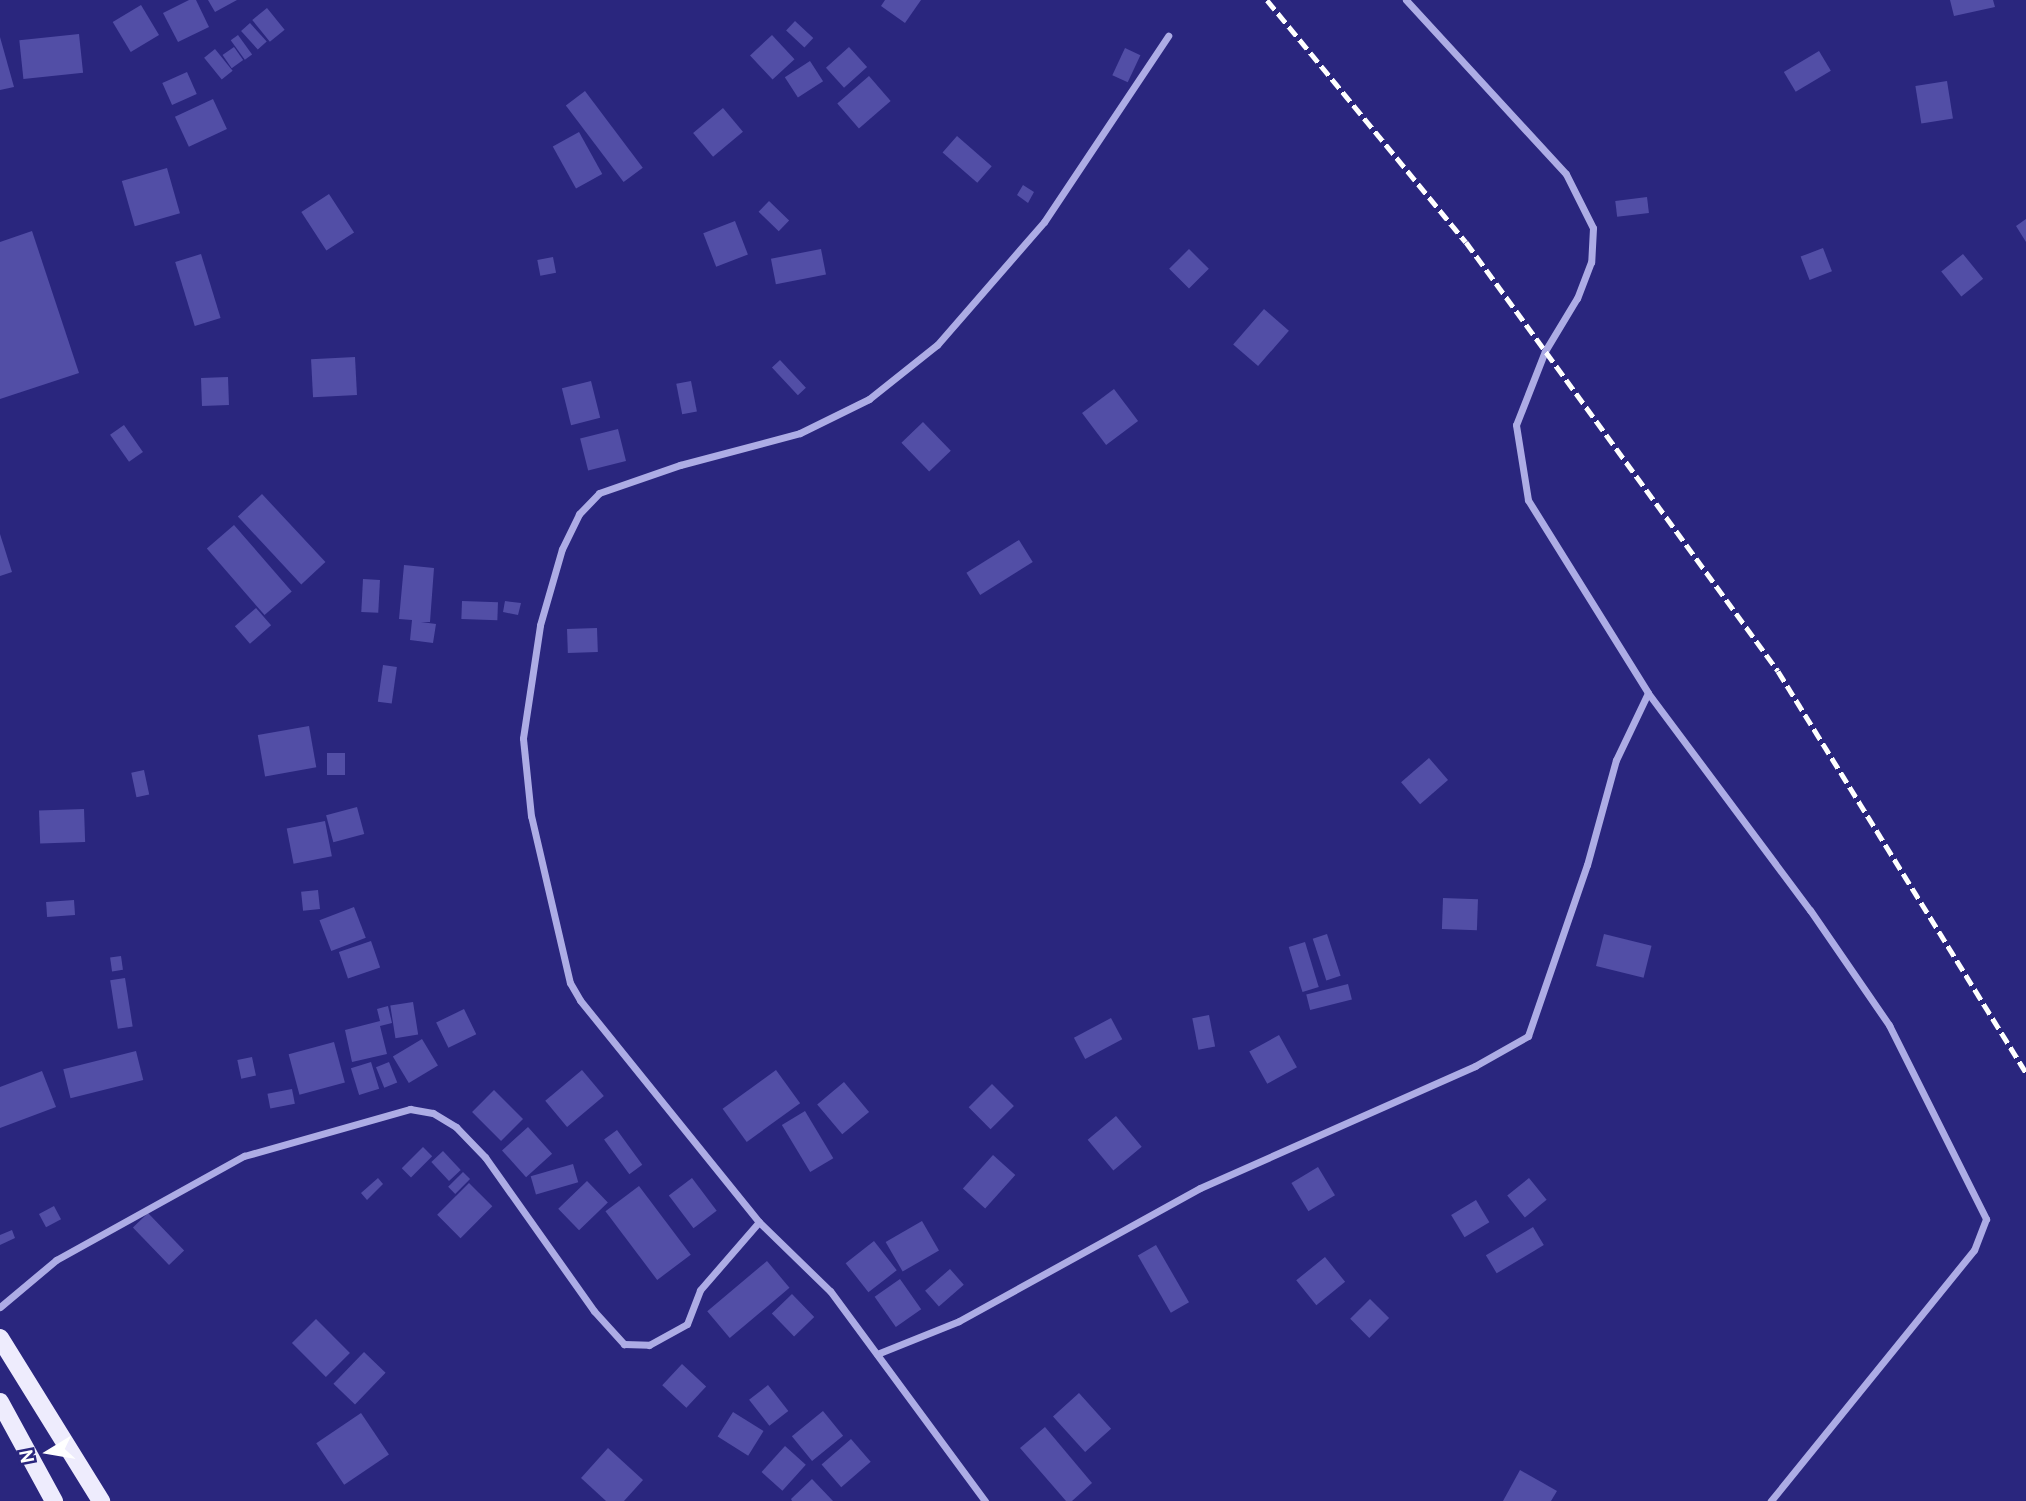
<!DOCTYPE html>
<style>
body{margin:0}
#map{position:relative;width:2026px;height:1501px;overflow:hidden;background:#2a267e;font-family:Overpass,sans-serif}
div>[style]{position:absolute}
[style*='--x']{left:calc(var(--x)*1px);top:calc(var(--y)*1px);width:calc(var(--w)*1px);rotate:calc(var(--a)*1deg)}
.building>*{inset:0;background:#524ea6;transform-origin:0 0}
.street>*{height:7px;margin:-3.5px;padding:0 3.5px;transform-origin:3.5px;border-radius:3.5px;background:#adace5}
.primary>*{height:18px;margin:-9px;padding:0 9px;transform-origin:9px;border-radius:9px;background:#eeecfd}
.rail>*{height:5px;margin-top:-2.5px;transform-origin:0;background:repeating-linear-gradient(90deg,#fff 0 12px,transparent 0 17px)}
span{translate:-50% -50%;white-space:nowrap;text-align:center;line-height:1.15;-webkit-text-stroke:5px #2a267e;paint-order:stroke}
.north{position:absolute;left:14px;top:1417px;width:70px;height:70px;-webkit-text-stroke:5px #2a267e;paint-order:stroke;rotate:259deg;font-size:19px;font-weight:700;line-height:28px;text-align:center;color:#fff}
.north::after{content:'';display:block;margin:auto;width:24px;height:32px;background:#fff;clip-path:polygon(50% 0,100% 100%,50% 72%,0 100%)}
</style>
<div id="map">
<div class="building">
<i style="clip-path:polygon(189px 0,196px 0,209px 27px,178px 42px,163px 13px)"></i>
<i style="clip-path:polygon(208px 0,237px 0,215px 12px)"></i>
<i style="clip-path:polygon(885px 0,921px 0,905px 23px,881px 6px)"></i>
<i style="clip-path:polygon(1950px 0,1993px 0,1995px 7px,1954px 16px)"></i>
<i style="left:141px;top:5px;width:35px;height:33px;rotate:59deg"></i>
<i style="left:267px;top:8px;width:28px;height:19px;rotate:51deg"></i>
<i style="left:795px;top:21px;width:25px;height:13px;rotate:43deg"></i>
<i style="left:250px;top:23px;width:25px;height:12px;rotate:48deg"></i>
<i style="left:79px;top:34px;width:39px;height:60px;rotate:84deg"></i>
<i style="left:238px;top:35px;width:24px;height:9px;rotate:54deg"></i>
<i style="left:772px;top:35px;width:33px;height:30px;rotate:47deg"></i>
<i style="clip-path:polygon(0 37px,14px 87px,0 90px)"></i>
<i style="left:234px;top:47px;width:16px;height:14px;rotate:55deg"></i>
<i style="left:849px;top:47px;width:27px;height:31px;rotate:48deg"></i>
<i style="left:1125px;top:48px;width:17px;height:30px;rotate:25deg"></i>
<i style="left:215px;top:49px;width:28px;height:14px;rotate:51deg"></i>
<i style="left:1819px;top:51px;width:23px;height:41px;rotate:59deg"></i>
<i style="left:810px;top:61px;width:24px;height:30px;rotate:57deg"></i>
<i style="left:187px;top:72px;width:24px;height:27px;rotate:66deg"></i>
<i style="left:869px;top:76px;width:33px;height:42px;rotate:49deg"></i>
<i style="left:1947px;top:81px;width:38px;height:32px;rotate:81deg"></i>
<i style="left:585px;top:91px;width:96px;height:24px;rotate:53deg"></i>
<i style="left:213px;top:99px;width:33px;height:42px;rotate:65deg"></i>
<i style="left:723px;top:108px;width:31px;height:39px;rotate:50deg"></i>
<i style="left:579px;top:132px;width:48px;height:30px;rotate:61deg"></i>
<i style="left:957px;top:136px;width:46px;height:22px;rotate:41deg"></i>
<i style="left:167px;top:168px;width:47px;height:47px;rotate:74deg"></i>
<i style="clip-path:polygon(1023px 185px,1034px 192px,1028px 203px,1017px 195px)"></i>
<i style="left:329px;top:194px;width:46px;height:33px;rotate:57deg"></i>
<i style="left:1647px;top:197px;width:16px;height:32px;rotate:83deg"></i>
<i style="left:769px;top:201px;width:28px;height:15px;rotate:44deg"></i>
<i style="clip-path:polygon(2026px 219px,2026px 242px,2016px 226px)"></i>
<i style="left:735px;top:221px;width:36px;height:34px;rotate:69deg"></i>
<i style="clip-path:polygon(32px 231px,79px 373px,0 399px,0 242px)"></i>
<i style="left:1823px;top:248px;width:25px;height:24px;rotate:69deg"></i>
<i style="left:821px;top:249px;width:26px;height:51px;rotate:79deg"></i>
<i style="left:1189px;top:249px;width:28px;height:28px;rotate:45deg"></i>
<i style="left:201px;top:254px;width:67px;height:27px;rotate:73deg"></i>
<i style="left:1963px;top:254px;width:32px;height:28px;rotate:51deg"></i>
<i style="left:553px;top:257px;width:16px;height:16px;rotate:79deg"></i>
<i style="left:1264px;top:309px;width:33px;height:47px;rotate:41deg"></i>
<i style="left:355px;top:357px;width:38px;height:44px;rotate:87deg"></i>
<i style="left:780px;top:360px;width:38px;height:11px;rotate:47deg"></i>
<i style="left:228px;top:377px;width:28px;height:27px;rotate:88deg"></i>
<i style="left:591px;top:381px;width:38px;height:30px;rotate:76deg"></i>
<i style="left:691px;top:381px;width:31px;height:15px;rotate:79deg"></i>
<i style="left:1114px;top:389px;width:40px;height:40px;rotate:53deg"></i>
<i style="left:923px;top:422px;width:40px;height:30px;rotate:46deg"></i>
<i style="left:124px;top:425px;width:33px;height:17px;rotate:55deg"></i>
<i style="left:618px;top:429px;width:33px;height:39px;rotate:76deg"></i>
<i style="left:262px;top:494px;width:93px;height:33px;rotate:47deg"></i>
<i style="left:234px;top:525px;width:88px;height:36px;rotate:49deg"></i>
<i style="clip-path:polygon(0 534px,12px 572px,0 576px)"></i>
<i style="left:1019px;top:540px;width:26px;height:62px;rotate:58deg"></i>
<i style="clip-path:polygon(404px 565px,434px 568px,430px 622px,421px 622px,436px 624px,433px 643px,410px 640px,412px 620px,399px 619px)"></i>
<i style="left:363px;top:579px;width:17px;height:33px;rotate:3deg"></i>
<i style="left:462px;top:601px;width:36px;height:18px;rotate:2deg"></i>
<i style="clip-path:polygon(505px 601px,521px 603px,518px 615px,503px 612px)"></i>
<i style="left:256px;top:608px;width:23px;height:28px;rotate:49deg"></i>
<i style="left:597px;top:628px;width:24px;height:30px;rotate:88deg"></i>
<i style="left:383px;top:665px;width:14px;height:37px;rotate:8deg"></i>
<i style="left:309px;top:726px;width:42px;height:52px;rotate:80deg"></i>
<i style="left:327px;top:753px;width:18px;height:22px"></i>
<i style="left:1429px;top:758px;width:29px;height:37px;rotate:49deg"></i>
<i style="left:144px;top:770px;width:25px;height:13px;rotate:78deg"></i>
<i style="left:357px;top:807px;width:28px;height:32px;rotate:75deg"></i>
<i style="left:84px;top:809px;width:33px;height:45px;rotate:88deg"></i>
<i style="left:325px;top:821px;width:36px;height:39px;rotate:79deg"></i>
<i style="left:318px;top:890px;width:19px;height:17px;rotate:84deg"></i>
<i style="left:1443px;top:898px;width:35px;height:31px;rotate:2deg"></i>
<i style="left:74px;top:900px;width:15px;height:28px;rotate:86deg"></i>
<i style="left:354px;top:907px;width:33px;height:37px;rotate:69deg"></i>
<i style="left:1327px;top:934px;width:44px;height:15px;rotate:72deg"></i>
<i style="left:1604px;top:934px;width:49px;height:33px;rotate:14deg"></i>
<i style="left:371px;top:941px;width:28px;height:34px;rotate:71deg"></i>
<i style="left:1305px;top:942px;width:47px;height:17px;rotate:73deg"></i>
<i style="left:121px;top:956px;width:14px;height:11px;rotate:82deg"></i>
<i style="left:125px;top:978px;width:49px;height:15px;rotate:81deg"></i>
<i style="left:1348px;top:984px;width:16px;height:43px;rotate:76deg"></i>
<i style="left:413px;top:1002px;width:33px;height:23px;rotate:81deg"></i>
<i style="clip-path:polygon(388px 1006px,392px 1023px,380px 1026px,387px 1054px,352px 1062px,345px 1030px,380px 1021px,377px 1009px)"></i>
<i style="left:464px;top:1009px;width:28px;height:31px;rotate:64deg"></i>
<i style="left:1209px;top:1015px;width:32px;height:17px;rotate:79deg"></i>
<i style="left:1111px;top:1018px;width:24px;height:42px;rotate:62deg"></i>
<i style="left:1279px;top:1035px;width:37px;height:34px;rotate:61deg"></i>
<i style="left:422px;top:1039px;width:31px;height:34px;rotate:59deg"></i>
<i style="left:334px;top:1042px;width:42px;height:47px;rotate:75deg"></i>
<i style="left:136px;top:1051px;width:30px;height:75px;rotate:76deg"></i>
<i style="left:252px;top:1057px;width:19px;height:15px;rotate:78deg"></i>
<i style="left:371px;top:1062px;width:28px;height:21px;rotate:73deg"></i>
<i style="left:389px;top:1062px;width:22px;height:14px;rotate:68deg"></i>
<i style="left:582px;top:1070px;width:34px;height:48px;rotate:50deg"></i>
<i style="left:776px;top:1070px;width:41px;height:66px;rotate:54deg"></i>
<i style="clip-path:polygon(42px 1071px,56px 1107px,0 1128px,0 1087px)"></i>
<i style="left:844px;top:1082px;width:39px;height:35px;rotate:50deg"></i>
<i style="left:992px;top:1084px;width:31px;height:33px;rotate:45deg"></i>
<i style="left:292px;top:1089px;width:15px;height:25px;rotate:79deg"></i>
<i style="left:494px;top:1090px;width:41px;height:31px;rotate:45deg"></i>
<i style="left:805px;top:1111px;width:55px;height:27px;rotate:59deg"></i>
<i style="left:1116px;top:1116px;width:40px;height:37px;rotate:50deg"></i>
<i style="left:528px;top:1127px;width:36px;height:35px;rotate:48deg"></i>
<i style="left:617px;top:1130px;width:43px;height:16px;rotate:54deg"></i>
<i style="left:423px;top:1147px;width:13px;height:30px;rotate:45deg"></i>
<i style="left:443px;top:1151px;width:26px;height:16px;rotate:47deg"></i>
<i style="left:993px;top:1155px;width:30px;height:45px;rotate:42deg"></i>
<i style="left:573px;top:1164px;width:19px;height:44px;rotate:74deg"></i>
<i style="left:1318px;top:1167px;width:33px;height:31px;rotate:59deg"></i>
<i style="left:463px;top:1172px;width:10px;height:21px;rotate:45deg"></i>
<i style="clip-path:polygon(378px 1178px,383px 1184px,367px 1200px,361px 1193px)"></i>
<i style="left:692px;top:1178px;width:41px;height:29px;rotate:53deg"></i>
<i style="left:1529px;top:1178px;width:28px;height:28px;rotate:51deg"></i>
<i style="left:587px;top:1181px;width:30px;height:40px;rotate:46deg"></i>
<i style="left:469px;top:1183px;width:33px;height:45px;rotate:45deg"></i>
<i style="left:639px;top:1186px;width:86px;height:42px;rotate:53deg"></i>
<i style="left:1476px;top:1200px;width:26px;height:29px;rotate:59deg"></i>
<i style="left:54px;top:1206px;width:15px;height:17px;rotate:62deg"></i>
<i style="left:148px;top:1213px;width:52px;height:21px;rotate:46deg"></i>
<i style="left:922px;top:1221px;width:34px;height:42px;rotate:60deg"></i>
<i style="left:1533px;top:1227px;width:21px;height:55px;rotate:59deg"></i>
<i style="clip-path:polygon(12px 1230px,15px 1238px,0 1245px,0 1235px)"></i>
<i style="left:874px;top:1241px;width:37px;height:36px;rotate:52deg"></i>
<i style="left:1156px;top:1245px;width:66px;height:21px;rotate:60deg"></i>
<i style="left:1325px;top:1257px;width:32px;height:37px;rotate:51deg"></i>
<i style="left:767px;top:1261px;width:35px;height:78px;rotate:50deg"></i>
<i style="left:950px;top:1269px;width:21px;height:33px;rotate:49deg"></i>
<i style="left:900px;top:1279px;width:37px;height:31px;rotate:55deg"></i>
<i style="left:792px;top:1294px;width:32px;height:28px;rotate:46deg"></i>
<i style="left:1370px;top:1299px;width:27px;height:28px;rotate:45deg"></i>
<i style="left:316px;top:1319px;width:48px;height:34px;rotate:45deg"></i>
<i style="left:364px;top:1352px;width:30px;height:44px;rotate:44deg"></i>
<i style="left:682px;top:1364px;width:33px;height:29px;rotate:43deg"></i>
<i style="left:768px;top:1385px;width:33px;height:24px;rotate:52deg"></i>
<i style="left:1079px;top:1393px;width:48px;height:35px;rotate:48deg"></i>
<i style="left:823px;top:1411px;width:32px;height:40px;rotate:51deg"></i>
<i style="left:733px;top:1412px;width:36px;height:29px;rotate:32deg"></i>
<i style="left:361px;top:1413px;width:50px;height:54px;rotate:56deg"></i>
<i style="clip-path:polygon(1045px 1427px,1092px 1483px,1072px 1501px,1066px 1501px,1020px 1448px)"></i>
<i style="left:851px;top:1439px;width:30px;height:39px;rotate:49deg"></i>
<i style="left:785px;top:1446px;width:28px;height:35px;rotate:42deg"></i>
<i style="clip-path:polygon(608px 1448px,643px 1480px,624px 1501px,606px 1501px,581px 1478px)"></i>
<i style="clip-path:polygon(1520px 1470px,1557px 1491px,1551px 1501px,1503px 1501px)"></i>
<i style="clip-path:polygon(812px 1479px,833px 1501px,792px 1501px,791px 1499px)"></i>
</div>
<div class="street">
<i style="--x:1406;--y:0;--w:236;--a:47.4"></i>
<i style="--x:1566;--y:174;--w:60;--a:63.4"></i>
<i style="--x:1593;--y:228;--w:34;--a:93"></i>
<i style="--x:1591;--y:262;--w:39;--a:111"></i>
<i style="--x:1577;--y:298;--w:62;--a:121.1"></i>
<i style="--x:1545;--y:351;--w:79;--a:111.4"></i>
<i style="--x:1516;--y:425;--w:76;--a:80.9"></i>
<i style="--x:1528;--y:500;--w:227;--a:58.1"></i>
<i style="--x:1648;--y:693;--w:271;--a:53.3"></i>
<i style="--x:1810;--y:910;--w:140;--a:55.5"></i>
<i style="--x:1889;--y:1025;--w:217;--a:63.4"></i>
<i style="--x:1986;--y:1219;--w:33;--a:111"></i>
<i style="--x:1974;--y:1250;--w:323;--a:129"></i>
<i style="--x:0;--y:1307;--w:73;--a:-40"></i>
<i style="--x:56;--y:1260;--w:215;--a:-29"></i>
<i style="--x:244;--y:1156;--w:173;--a:-15.8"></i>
<i style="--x:410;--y:1109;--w:23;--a:10"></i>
<i style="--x:433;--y:1113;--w:27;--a:31"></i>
<i style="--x:456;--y:1127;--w:42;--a:46"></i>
<i style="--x:485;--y:1157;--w:189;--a:54.7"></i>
<i style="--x:594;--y:1311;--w:45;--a:47.7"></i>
<i style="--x:624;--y:1344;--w:25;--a:2"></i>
<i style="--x:649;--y:1345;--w:43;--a:-28.9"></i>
<i style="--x:687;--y:1324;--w:36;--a:-69"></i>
<i style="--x:700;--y:1290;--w:90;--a:-49.1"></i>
<i style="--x:877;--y:1354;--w:88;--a:-21.9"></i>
<i style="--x:959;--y:1321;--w:275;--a:-28.9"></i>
<i style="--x:1200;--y:1188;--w:301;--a:-23.9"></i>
<i style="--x:1475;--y:1066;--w:61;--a:-29.5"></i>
<i style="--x:1528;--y:1036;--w:181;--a:-71"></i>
<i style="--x:1587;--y:865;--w:109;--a:-74.6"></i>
<i style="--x:1616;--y:760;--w:74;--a:-64.5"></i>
<i style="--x:985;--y:1501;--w:261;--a:-126.4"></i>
<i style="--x:830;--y:1291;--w:99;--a:-135.8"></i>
<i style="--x:759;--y:1222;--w:285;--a:-128.9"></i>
<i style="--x:580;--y:1000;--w:20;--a:-120"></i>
<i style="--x:570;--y:983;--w:171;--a:-103.1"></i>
<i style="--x:531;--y:816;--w:78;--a:-95.9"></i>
<i style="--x:523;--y:738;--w:114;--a:-81.4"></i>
<i style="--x:540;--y:625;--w:79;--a:-73.9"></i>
<i style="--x:562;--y:549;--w:39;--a:-64"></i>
<i style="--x:579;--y:514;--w:29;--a:-46"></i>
<i style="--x:599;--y:493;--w:86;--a:-19.1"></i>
<i style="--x:680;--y:465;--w:124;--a:-14.9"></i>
<i style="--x:800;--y:433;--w:77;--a:-26.2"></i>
<i style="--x:869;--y:399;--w:87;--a:-38.5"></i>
<i style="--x:937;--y:345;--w:163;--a:-49"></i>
<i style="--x:1044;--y:222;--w:224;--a:-56.3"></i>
</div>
<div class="primary">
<i style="--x:0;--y:1338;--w:192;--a:58.2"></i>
<i style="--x:0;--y:1402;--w:113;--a:61.4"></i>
</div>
<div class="rail">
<i style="--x:1267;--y:0;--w:313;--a:50.6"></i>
<i style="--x:1466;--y:242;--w:530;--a:53.97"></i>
<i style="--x:1778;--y:671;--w:472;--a:58.3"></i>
</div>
<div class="north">N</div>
</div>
